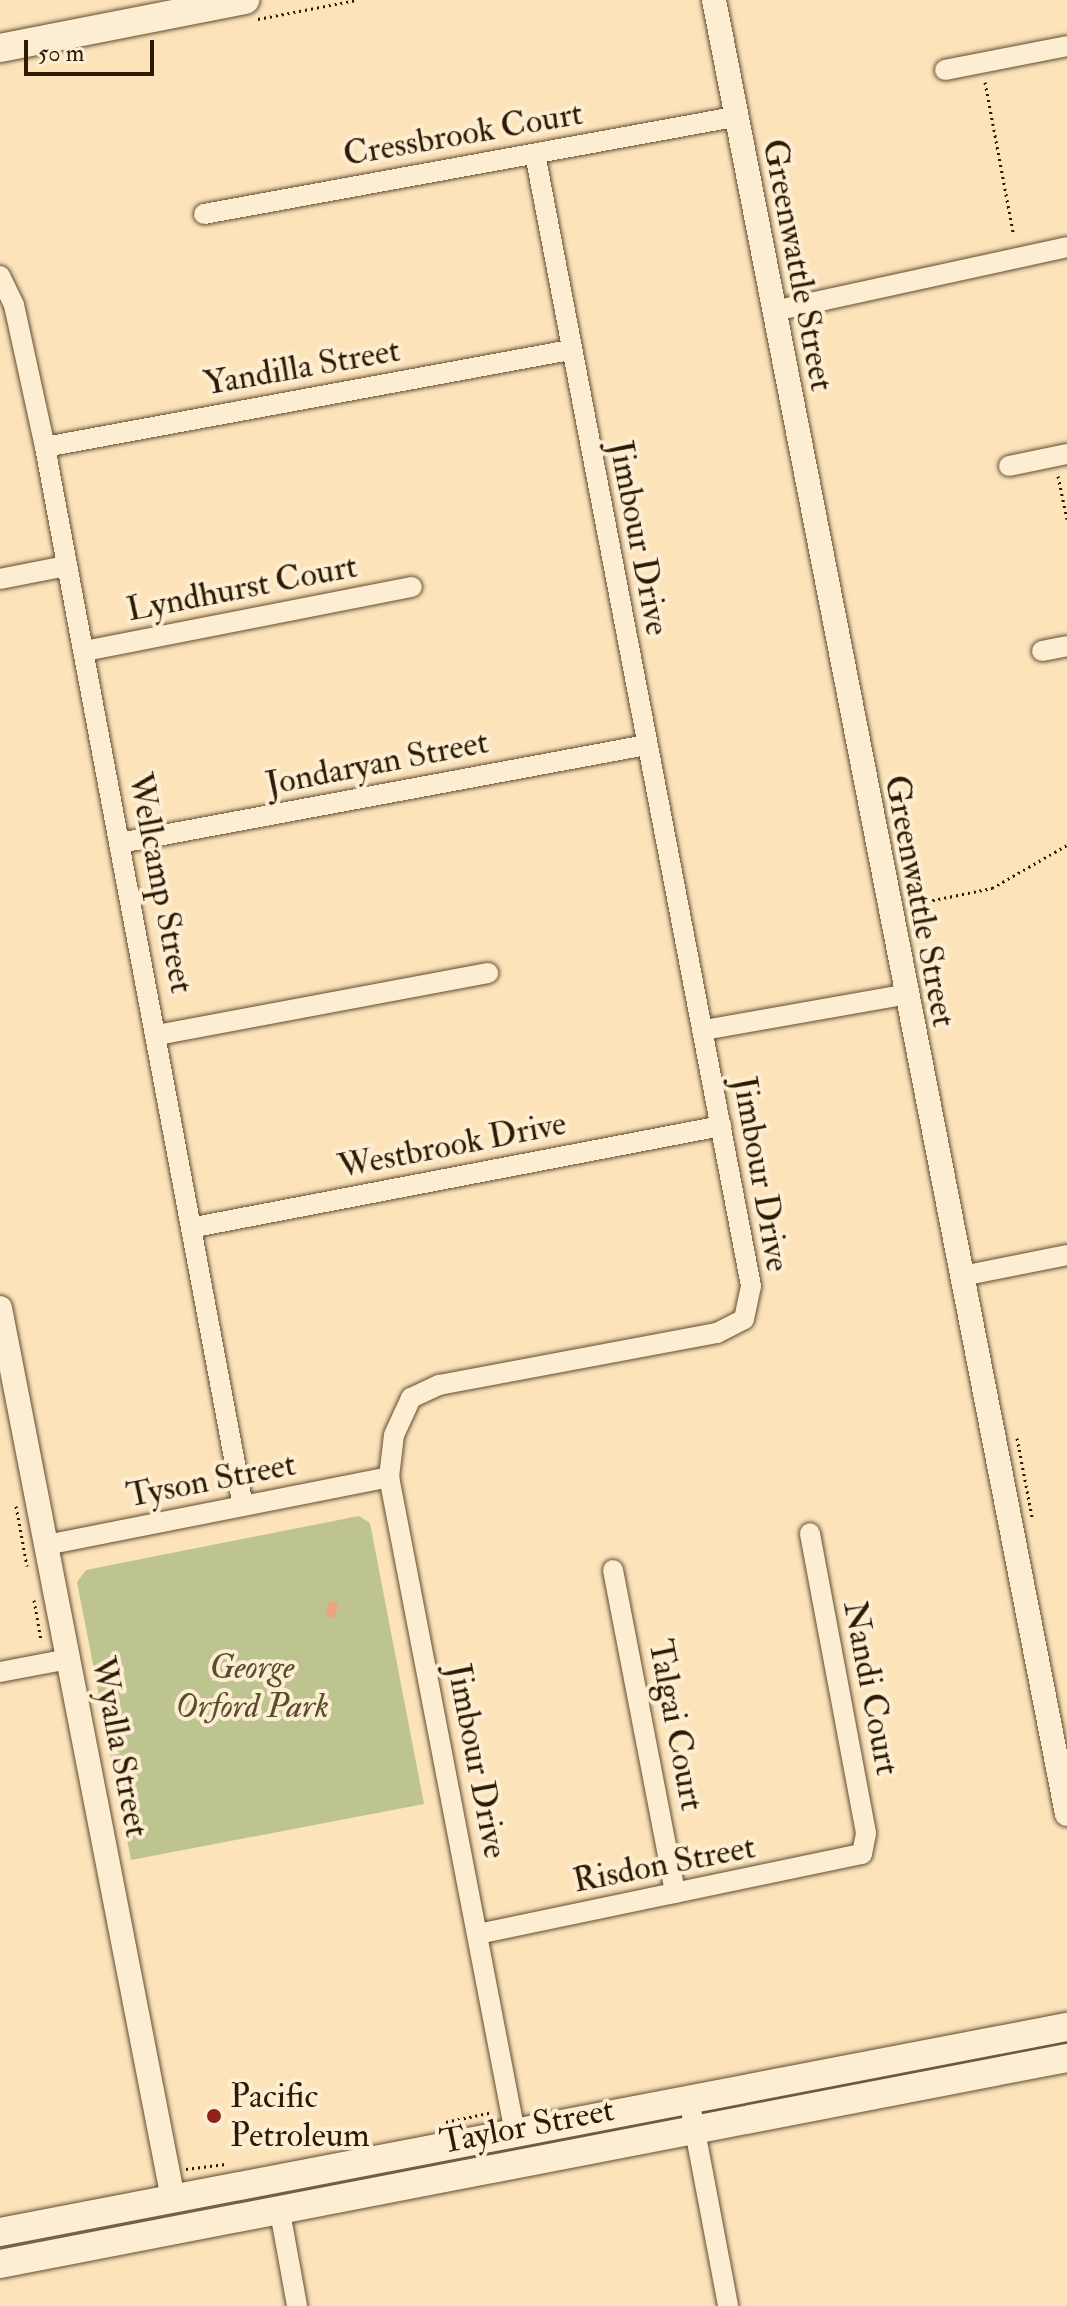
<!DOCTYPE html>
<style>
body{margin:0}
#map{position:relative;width:1067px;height:2306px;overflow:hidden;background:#fce3ba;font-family:"IM FELL Double Pica",serif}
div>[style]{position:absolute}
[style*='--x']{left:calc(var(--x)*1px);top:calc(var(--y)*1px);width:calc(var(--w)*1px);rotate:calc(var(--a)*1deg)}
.green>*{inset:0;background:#bec490}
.building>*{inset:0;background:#e8a582}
.path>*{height:3px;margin-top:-1.5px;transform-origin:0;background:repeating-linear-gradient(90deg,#2c1a03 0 2px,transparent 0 6px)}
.roads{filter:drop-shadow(0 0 2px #604c31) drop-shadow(0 0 2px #604c31)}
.minor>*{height:20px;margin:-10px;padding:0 10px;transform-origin:10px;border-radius:10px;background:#fdedd2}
.tertiary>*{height:24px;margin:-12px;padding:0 12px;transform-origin:12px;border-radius:12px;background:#fdedd2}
.secondary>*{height:28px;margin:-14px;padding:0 14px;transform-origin:14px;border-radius:14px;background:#fdedd2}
.dots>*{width:22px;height:22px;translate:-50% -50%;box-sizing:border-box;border:4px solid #fdedd2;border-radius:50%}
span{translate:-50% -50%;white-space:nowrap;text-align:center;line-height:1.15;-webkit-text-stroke:8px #fdedd2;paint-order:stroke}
.street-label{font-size:34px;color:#2c1a03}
.park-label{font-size:34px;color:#584d2d;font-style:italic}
.poi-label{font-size:34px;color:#2c1a03}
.left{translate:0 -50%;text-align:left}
.scale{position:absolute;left:24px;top:40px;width:130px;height:36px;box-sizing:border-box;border:4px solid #2c1a03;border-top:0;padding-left:10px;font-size:24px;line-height:28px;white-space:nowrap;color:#2c1a03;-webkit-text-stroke:6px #fdedd2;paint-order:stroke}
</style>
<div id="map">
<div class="green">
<i style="clip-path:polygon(359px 1516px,370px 1523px,424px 1804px,131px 1860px,77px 1582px,86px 1570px)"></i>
</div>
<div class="building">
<i style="clip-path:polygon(329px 1601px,339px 1603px,334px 1618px,325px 1616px)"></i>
</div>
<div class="path">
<i style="--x:258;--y:19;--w:101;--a:-10.9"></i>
<i style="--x:985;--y:82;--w:153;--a:79.4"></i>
<i style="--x:1058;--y:476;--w:44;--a:78.2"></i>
<i style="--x:909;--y:905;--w:85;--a:-11.6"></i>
<i style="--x:992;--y:888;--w:86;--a:-29.8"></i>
<i style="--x:1017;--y:1438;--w:80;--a:79.2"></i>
<i style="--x:16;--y:1506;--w:61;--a:79.6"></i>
<i style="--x:34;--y:1600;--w:40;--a:80"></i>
<i style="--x:446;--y:2122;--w:48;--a:-12"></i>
<i style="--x:186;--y:2169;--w:40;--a:-7.1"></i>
</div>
<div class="roads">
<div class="minor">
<i style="--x:945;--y:70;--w:124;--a:-11.1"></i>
<i style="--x:204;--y:214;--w:539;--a:-10.37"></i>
<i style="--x:0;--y:276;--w:32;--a:64"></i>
<i style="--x:14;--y:305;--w:145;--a:77.7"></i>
<i style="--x:45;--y:447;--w:1077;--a:79.41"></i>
<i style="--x:774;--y:311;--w:300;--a:-12.3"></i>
<i style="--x:45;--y:447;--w:534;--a:-10.47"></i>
<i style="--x:1009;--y:466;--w:59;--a:-11.7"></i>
<i style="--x:0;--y:579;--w:67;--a:-11.1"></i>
<i style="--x:85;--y:651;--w:333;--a:-11.1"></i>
<i style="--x:1042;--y:651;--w:25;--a:-11"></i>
<i style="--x:120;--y:843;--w:535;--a:-10.55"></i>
<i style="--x:704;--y:1030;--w:201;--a:-10"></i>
<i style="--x:157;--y:1035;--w:337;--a:-10.6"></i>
<i style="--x:195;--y:1227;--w:536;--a:-10.87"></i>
<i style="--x:962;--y:1276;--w:107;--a:-11.3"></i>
<i style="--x:46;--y:1545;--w:350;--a:-11.2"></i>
<i style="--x:613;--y:1570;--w:329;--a:79.1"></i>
<i style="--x:0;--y:1672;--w:69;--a:-10.8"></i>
<i style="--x:478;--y:1934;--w:392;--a:-11.8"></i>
<i style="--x:862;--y:1854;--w:21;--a:-79"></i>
<i style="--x:866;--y:1833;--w:305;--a:-100.6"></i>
<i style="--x:689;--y:2099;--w:211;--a:79.3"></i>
<i style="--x:515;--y:2133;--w:668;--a:-100.87"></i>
<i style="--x:389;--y:1477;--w:42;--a:-83.2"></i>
<i style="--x:394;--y:1435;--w:41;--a:-65.3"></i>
<i style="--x:411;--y:1398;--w:31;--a:-25"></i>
<i style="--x:439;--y:1385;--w:283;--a:-10.6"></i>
<i style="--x:717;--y:1333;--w:30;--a:-27"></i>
<i style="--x:744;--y:1319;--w:34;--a:-78"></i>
<i style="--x:751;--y:1286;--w:1152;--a:-100.8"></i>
<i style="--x:280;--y:2212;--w:96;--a:79.7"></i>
</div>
<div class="tertiary">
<i style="--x:714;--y:0;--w:1848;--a:78.99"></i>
<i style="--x:0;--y:1308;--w:908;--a:79.01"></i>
</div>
<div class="secondary">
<i style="--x:0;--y:48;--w:250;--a:-11.1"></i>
<i style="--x:0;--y:2232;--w:1087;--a:-10.88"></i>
<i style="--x:0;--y:2264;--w:1087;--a:-10.93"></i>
</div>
</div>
<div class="dots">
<i style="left:214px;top:2116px;background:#8f2418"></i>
</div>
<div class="street-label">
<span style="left:463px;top:134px;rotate:-10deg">Cressbrook Court</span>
<span style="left:798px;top:265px;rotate:79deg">Greenwattle Street</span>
<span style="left:302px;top:367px;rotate:-10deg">Yandilla Street</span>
<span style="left:639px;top:538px;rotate:79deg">Jimbour Drive</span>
<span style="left:242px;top:588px;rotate:-11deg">Lyndhurst Court</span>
<span style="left:377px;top:763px;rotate:-11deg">Jondaryan Street</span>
<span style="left:161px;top:883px;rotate:79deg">Wellcamp Street</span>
<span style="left:920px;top:901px;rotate:79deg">Greenwattle Street</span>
<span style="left:452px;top:1145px;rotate:-11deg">Westbrook Drive</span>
<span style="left:761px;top:1174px;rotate:80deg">Jimbour Drive</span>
<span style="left:211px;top:1480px;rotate:-11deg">Tyson Street</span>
<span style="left:871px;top:1688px;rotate:79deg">Nandi Court</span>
<span style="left:676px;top:1725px;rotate:79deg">Talgai Court</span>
<span style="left:120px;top:1747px;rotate:79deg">Wyalla Street</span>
<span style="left:477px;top:1761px;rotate:79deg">Jimbour Drive</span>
<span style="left:664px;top:1864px;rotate:-11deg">Risdon Street</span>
<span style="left:527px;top:2126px;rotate:-11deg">Taylor Street</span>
</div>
<div class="park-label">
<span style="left:252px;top:1687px">George<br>Orford Park</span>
</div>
<div class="poi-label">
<span class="left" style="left:230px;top:2116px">Pacific<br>Petroleum</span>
</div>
<div class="scale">50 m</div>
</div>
